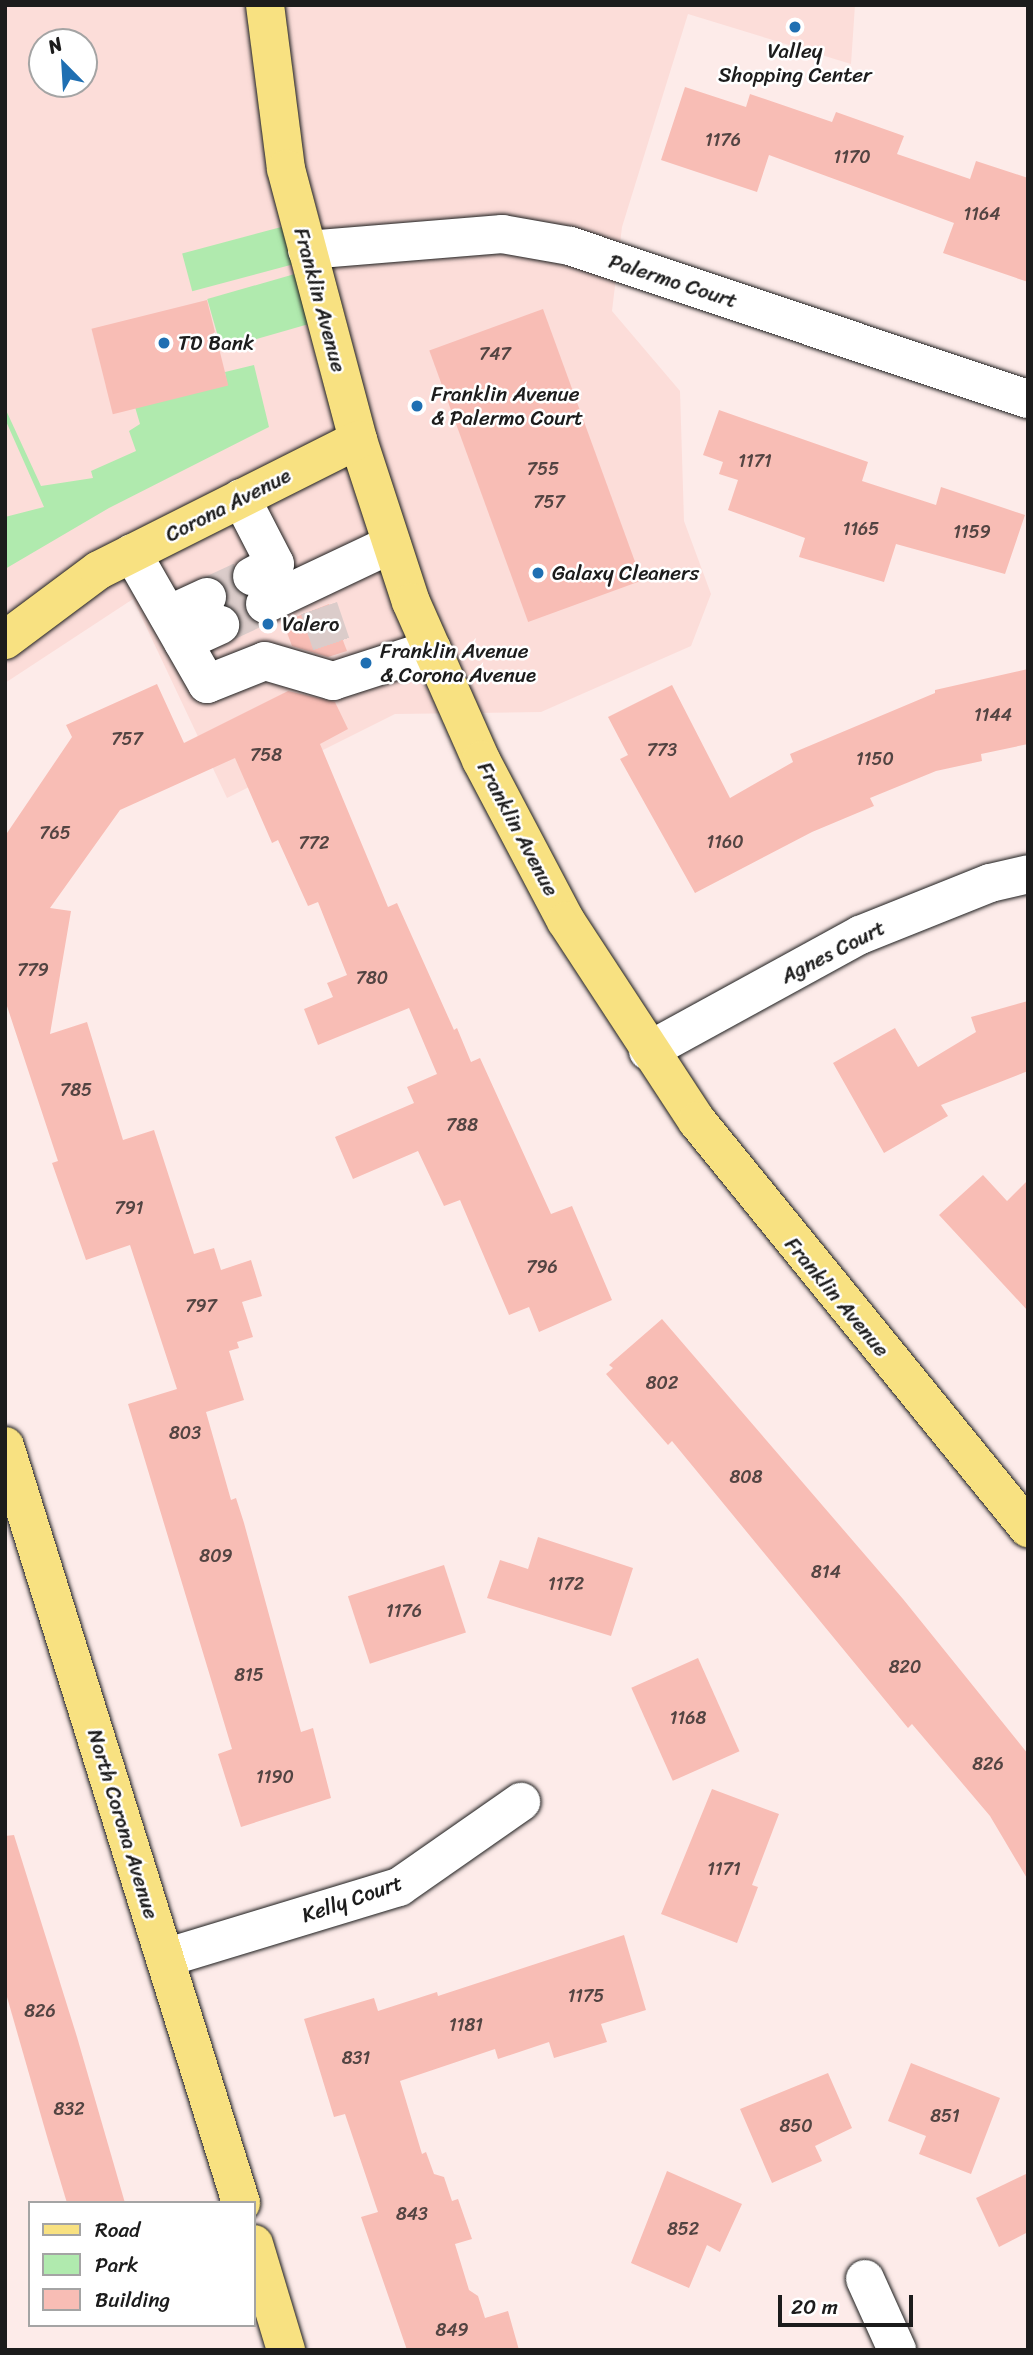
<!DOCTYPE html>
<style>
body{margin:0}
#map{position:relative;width:1033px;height:2355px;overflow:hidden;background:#fdebe9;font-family:Sriracha,sans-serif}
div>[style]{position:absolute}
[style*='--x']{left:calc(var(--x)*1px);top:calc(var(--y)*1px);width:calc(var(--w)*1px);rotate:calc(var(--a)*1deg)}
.built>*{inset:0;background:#fcddd9}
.green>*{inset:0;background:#b0eaae;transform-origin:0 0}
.building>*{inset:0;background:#f8bdb5;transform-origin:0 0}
.minor-tunnel>*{height:38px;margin-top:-19px;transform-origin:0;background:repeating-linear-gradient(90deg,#dbccca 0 38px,transparent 0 57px)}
.roads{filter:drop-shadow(0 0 2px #1c1c1c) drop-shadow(0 0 2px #1c1c1c)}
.minor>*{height:38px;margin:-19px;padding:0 19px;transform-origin:19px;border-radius:19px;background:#fff}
.major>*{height:38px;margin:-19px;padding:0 19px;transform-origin:19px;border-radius:19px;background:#f8e181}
.dots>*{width:19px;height:19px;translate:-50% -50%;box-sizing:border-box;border:4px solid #fff;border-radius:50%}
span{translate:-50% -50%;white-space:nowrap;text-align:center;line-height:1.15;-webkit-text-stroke:5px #fff;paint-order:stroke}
.number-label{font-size:18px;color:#534442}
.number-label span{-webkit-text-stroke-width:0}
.poi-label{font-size:21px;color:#1c1c1c}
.left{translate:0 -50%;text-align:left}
.street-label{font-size:21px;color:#1c1c1c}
.frame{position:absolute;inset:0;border:7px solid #1c1c1c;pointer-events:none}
.legend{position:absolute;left:28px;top:2201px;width:228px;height:126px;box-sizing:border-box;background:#fff;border:2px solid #a4a4a4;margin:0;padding:9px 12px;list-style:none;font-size:21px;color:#1c1c1c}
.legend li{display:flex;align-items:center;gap:14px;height:35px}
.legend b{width:35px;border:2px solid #a4a4a4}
.north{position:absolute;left:28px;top:28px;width:70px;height:70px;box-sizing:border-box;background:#fff;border:2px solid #a4a4a4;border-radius:50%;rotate:336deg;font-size:19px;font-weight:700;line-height:28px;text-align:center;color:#1c1c1c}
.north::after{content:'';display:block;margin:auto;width:24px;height:32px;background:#1f6fb2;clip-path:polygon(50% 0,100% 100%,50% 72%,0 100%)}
.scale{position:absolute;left:778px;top:2295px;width:135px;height:32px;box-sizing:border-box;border:4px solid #1c1c1c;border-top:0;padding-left:9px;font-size:21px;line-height:24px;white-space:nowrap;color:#1c1c1c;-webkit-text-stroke:5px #fff;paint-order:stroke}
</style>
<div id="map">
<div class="built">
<i style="clip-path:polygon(evenodd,5px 5px,855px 5px,851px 64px,688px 14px,622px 227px,612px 311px,680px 391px,684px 521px,711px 594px,691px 646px,541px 712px,395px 714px,227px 798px,133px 599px,5px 683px,5px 5px,42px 42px,84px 42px,84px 84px,42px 84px,42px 42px)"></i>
</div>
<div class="green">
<i style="left:300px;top:222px;width:39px;height:122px;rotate:75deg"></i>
<i style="left:312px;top:269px;width:52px;height:109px;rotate:74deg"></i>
<i style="clip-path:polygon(254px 365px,269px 427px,109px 508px,5px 569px,5px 517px,44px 507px,5px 419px,5px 408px,41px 486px,93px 478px,91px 471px,136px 451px,129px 431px,140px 424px,135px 407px,227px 385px,225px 372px)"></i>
</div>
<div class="building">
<i style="clip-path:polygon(685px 87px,746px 107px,750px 94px,832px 122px,836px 112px,904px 136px,897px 154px,970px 179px,976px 161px,1028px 178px,1028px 282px,943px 253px,954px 223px,769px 155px,757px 192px,661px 160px)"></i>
<i style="left:207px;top:300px;width:88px;height:119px;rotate:76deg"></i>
<i style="left:543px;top:309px;width:289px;height:121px;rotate:70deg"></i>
<i style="clip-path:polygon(719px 410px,868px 462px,862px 481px,936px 505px,941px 487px,1025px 515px,1005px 574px,896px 544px,884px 582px,799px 557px,805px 538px,728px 510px,738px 480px,719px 474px,723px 462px,703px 455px)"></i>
<i style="clip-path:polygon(230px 577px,233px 587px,245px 596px,245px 613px,252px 622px,242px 627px,240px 615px,227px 605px,227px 588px,221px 581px)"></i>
<i style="clip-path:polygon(329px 604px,347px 651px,328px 657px,292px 646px,283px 622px)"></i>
<i style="clip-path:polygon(1028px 669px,1028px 744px,981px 754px,982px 761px,936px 771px,870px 798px,874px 806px,812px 832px,695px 893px,620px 759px,628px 755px,608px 717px,672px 685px,730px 798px,793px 762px,790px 754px,935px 693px,935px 690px)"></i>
<i style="clip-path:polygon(157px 684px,184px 743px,288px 691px,335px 702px,348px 729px,320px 744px,388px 907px,397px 903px,454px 1030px,457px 1028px,471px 1062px,480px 1058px,551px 1214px,572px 1206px,612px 1300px,539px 1332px,529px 1307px,509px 1315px,460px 1200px,444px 1206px,418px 1151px,353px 1179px,335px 1137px,414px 1103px,407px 1087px,437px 1074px,409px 1008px,318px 1045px,304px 1009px,333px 997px,327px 983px,347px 975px,318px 902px,308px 906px,278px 840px,272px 843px,235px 758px,120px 810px,50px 908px,71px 911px,50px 1034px,87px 1022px,123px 1140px,154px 1130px,194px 1254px,214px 1248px,221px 1270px,251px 1260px,262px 1296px,242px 1302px,253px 1337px,237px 1342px,239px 1348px,229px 1351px,244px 1400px,206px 1412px,231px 1500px,236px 1498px,244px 1523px,301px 1732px,313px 1728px,331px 1798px,241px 1827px,218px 1754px,232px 1749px,128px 1404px,177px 1389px,130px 1245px,86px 1260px,52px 1163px,58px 1161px,5px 1000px,5px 836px,72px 737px,66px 725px)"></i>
<i style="clip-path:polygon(1028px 1001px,1028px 1071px,941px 1105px,948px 1116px,884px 1153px,833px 1063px,895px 1028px,918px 1067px,976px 1032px,971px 1017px)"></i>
<i style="clip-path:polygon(983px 1175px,1007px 1201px,1028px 1180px,1028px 1311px,939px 1215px)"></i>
<i style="clip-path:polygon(662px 1319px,903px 1599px,1028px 1754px,1028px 1880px,990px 1816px,912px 1724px,908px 1728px,672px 1441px,668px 1445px,606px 1374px,613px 1368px,609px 1365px)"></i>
<i style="clip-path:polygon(538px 1537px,633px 1568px,611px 1636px,487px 1598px,500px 1560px,528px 1569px)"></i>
<i style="left:444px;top:1565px;width:71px;height:101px;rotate:72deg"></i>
<i style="left:698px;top:1658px;width:102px;height:73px;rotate:66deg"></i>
<i style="clip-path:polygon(712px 1789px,779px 1814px,752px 1885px,758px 1887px,737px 1943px,661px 1914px)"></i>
<i style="clip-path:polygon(14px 1835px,77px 2037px,125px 2203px,67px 2203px,48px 2140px,5px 1990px,5px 1836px)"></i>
<i style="clip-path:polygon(624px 1935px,646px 2010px,601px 2024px,607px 2042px,554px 2058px,549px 2042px,498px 2059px,495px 2049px,400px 2081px,422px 2154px,426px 2152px,434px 2174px,444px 2177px,452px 2201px,458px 2199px,472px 2239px,455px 2244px,469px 2290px,478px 2296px,485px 2318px,508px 2311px,519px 2350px,407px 2350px,361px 2217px,378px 2212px,345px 2114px,334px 2117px,304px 2019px,374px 1998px,378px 2011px,437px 1992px,438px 1996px)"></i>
<i style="clip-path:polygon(911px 2063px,1000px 2098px,971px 2174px,919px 2154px,926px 2136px,888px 2121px)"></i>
<i style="clip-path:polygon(828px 2073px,852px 2128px,815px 2146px,822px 2161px,772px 2183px,740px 2109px)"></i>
<i style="clip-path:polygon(667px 2171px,742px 2204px,720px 2252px,707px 2245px,689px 2288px,631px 2263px)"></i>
<i style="clip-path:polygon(1028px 2173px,1028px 2232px,999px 2247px,976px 2198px)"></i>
</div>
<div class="minor-tunnel">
<i style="--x:207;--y:597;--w:50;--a:-25"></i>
<i style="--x:319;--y:608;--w:50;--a:71.2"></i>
<i style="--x:220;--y:625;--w:50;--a:-25"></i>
</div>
<div class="roads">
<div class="minor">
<i style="--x:307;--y:250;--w:196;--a:-4.7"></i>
<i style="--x:502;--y:234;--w:69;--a:10"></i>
<i style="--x:570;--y:246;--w:483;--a:18.5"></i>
<i style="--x:241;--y:498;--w:74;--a:62.7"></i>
<i style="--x:275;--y:564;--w:26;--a:152"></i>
<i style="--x:132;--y:553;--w:151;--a:60.2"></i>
<i style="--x:207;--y:684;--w:62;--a:-21.6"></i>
<i style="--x:265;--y:661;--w:71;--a:16.4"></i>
<i style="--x:333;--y:681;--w:104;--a:-17.9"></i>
<i style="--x:265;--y:604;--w:140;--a:-25.3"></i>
<i style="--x:168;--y:615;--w:43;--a:-24.8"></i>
<i style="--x:183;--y:642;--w:41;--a:-24.7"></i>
<i style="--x:648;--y:1051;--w:242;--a:-28.7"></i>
<i style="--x:860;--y:935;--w:140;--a:-21.8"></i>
<i style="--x:990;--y:883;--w:39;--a:-13"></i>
<i style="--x:165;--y:1958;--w:245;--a:-16.9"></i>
<i style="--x:399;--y:1887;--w:149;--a:-34.9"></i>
<i style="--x:865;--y:2279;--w:78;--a:65.7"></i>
</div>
<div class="major">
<i style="--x:265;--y:5;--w:165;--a:82.7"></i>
<i style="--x:286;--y:169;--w:280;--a:75.1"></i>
<i style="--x:358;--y:440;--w:170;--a:71.9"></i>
<i style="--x:411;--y:602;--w:173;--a:66.1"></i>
<i style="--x:481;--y:760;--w:182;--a:62.2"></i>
<i style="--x:566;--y:921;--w:239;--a:56.8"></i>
<i style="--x:697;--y:1121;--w:525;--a:50.88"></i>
<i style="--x:5;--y:640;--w:117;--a:-36.7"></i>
<i style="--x:99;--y:570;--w:290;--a:-26.7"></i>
<i style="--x:5;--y:1446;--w:793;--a:72.68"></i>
<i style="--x:254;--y:2244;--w:111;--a:73.2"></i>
</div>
</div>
<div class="dots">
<i style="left:795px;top:27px;background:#1f6fb2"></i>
<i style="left:164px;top:343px;background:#1f6fb2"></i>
<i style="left:417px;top:406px;background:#1f6fb2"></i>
<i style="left:538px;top:573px;background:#1f6fb2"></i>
<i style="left:268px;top:624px;background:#1f6fb2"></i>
<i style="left:366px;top:663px;background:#1f6fb2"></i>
</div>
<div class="number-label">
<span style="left:723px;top:140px">1176</span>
<span style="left:852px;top:157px">1170</span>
<span style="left:982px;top:214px">1164</span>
<span style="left:495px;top:354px">747</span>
<span style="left:755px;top:461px">1171</span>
<span style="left:543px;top:469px">755</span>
<span style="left:549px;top:502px">757</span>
<span style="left:861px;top:529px">1165</span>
<span style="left:972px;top:532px">1159</span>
<span style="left:993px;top:715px">1144</span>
<span style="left:127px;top:739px">757</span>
<span style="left:662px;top:750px">773</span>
<span style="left:266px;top:755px">758</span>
<span style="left:875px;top:759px">1150</span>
<span style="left:55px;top:833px">765</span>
<span style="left:725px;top:842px">1160</span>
<span style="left:314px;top:843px">772</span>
<span style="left:33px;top:970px">779</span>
<span style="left:372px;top:978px">780</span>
<span style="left:76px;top:1090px">785</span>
<span style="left:462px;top:1125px">788</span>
<span style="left:129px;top:1208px">791</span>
<span style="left:542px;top:1267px">796</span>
<span style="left:201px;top:1306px">797</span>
<span style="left:662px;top:1383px">802</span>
<span style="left:185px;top:1433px">803</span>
<span style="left:746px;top:1477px">808</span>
<span style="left:216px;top:1556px">809</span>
<span style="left:826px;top:1572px">814</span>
<span style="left:566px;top:1584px">1172</span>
<span style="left:404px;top:1611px">1176</span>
<span style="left:905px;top:1667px">820</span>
<span style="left:249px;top:1675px">815</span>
<span style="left:688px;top:1718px">1168</span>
<span style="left:988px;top:1764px">826</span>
<span style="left:275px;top:1777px">1190</span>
<span style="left:724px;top:1869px">1171</span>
<span style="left:586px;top:1996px">1175</span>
<span style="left:40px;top:2011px">826</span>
<span style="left:466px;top:2025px">1181</span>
<span style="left:356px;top:2058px">831</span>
<span style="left:69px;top:2109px">832</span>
<span style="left:945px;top:2116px">851</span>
<span style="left:796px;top:2126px">850</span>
<span style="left:412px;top:2214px">843</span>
<span style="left:683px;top:2229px">852</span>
<span style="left:452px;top:2330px">849</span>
</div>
<div class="poi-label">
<span style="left:795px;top:63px">Valley<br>Shopping Center</span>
<span class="left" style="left:178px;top:343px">TD Bank</span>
<span class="left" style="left:431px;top:406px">Franklin Avenue<br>&amp; Palermo Court</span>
<span class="left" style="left:552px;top:573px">Galaxy Cleaners</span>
<span class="left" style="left:282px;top:624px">Valero</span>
<span class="left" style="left:380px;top:663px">Franklin Avenue<br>&amp; Corona Avenue</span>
</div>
<div class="street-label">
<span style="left:673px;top:281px;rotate:18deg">Palermo Court</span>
<span style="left:320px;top:300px;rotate:75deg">Franklin Avenue</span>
<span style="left:228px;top:505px;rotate:-27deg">Corona Avenue</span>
<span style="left:518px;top:829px;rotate:62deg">Franklin Avenue</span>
<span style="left:833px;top:952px;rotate:-27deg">Agnes Court</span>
<span style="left:837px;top:1297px;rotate:50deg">Franklin Avenue</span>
<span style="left:123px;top:1824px;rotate:73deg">North Corona Avenue</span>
<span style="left:352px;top:1899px;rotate:-19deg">Kelly Court</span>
</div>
<div class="frame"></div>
<ul class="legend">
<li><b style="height:9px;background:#f8e181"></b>Road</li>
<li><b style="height:19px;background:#b0eaae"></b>Park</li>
<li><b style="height:19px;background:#f8bdb5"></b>Building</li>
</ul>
<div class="north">N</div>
<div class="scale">20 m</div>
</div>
